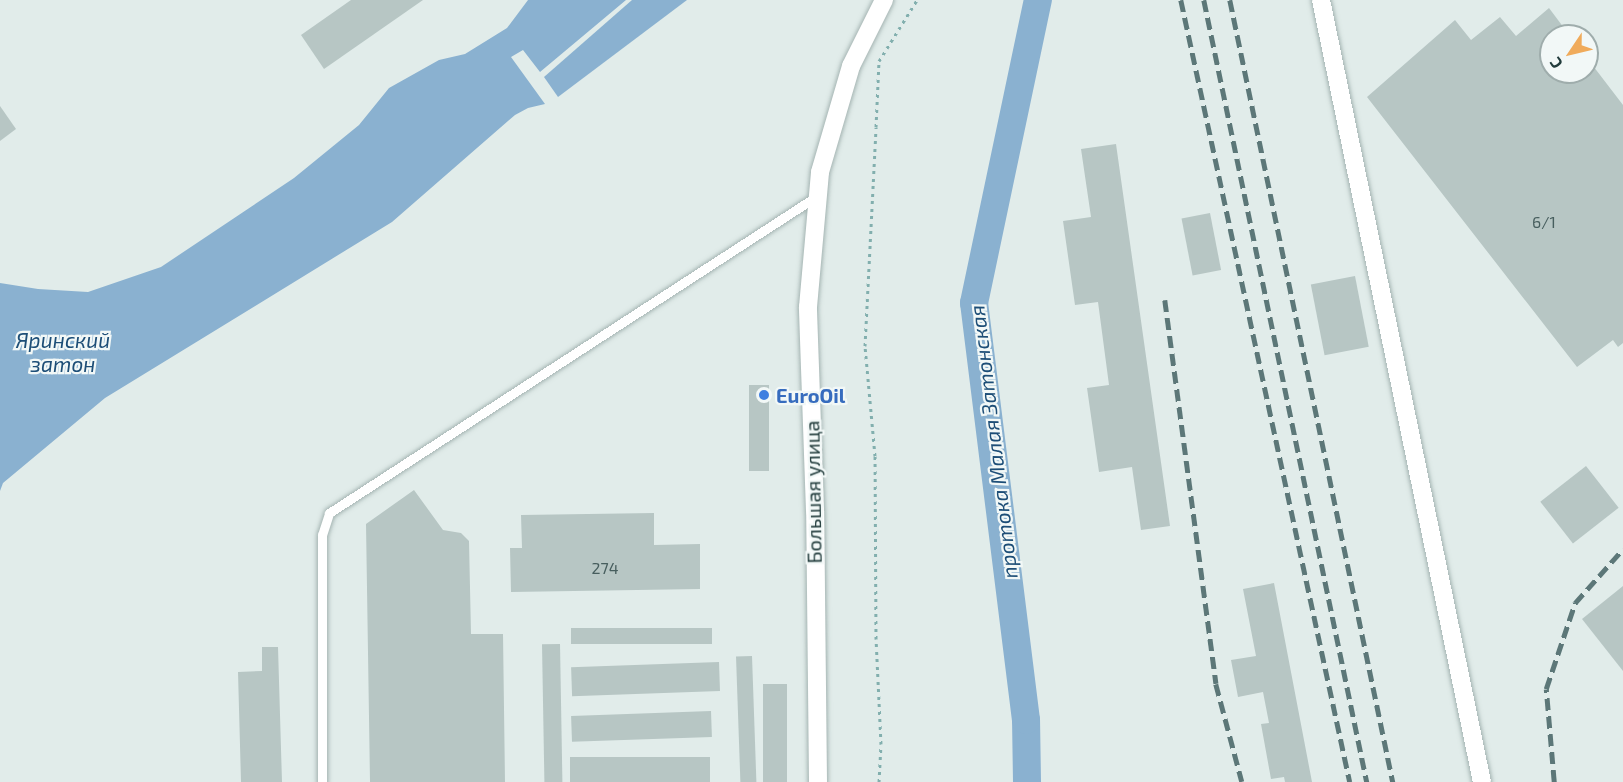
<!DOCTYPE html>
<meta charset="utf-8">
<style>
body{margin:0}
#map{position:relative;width:1623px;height:782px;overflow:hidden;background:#e1ecea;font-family:"Exo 2",sans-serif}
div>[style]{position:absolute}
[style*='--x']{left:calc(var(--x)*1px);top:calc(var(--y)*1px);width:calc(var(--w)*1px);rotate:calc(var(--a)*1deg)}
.water>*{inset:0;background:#8ab1d0}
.river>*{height:28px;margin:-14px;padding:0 14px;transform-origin:14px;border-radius:14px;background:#8ab1d0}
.building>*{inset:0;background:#b7c6c4;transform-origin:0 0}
.path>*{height:3px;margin-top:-1.5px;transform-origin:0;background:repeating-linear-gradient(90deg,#82afae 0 3px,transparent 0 7.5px)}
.roads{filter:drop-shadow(0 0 2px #a4b4b2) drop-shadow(0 0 2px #a4b4b2)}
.service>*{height:9px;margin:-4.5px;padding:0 4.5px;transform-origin:4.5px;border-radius:4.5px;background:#fff}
.minor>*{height:18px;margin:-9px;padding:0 9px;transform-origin:9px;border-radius:9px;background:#fff}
.secondary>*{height:18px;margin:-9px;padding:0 9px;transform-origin:9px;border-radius:9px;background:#fff}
.rail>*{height:4.5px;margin-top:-2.25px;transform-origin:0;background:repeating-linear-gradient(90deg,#5c7778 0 12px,transparent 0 18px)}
.dots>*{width:16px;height:16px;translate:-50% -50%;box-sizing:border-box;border:3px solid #f2f8f7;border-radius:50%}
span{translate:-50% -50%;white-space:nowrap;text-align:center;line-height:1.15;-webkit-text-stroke:4.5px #f2f8f7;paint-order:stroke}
.number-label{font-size:16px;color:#475e5e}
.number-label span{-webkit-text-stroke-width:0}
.shop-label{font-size:20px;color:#366cbe;font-weight:700}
.left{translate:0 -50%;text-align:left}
.street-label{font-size:20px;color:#223c3c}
.water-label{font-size:21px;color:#1d4e77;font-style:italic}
.north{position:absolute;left:1539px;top:24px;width:60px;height:60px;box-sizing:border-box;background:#f2f8f7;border:2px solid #9fadac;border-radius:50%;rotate:235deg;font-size:16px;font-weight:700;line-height:24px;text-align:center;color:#223c3c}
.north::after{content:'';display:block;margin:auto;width:21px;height:27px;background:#f0ab5b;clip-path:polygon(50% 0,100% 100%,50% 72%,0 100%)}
</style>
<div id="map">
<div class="water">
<i style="clip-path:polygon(528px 0,626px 0,540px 72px,523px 50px,511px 57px,545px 104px,528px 108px,515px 115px,392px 222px,105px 398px,3px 483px,0 491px,0 283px,38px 289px,88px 292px,161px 267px,294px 178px,359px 125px,389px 88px,439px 60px,465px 54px,507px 28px)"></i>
<i style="clip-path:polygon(632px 0,687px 0,558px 97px,544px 77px)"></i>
</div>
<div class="river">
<i style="--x:1027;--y:782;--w:62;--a:-90.9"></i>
<i style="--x:1026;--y:720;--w:420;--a:-97.1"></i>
<i style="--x:974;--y:303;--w:310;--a:-78.1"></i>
</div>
<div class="building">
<i style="clip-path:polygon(351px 0,423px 0,324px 69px,301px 35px)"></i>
<i style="clip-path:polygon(1549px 8px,1570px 36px,1551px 36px,1551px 72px,1587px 72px,1587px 58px,1623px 105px,1623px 343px,1618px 347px,1613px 340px,1577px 367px,1367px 97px,1455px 20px,1471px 40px,1500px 17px,1516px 36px)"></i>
<i style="clip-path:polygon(0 106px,16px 129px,0 141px)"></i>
<i style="clip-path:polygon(1116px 144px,1170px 526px,1141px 530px,1132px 467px,1099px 472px,1087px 388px,1109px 385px,1098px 302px,1075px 305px,1063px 221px,1091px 217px,1081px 149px)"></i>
<i style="left:1210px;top:213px;width:58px;height:29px;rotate:79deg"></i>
<i style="left:1355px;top:276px;width:72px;height:45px;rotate:79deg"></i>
<i style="left:749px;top:385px;width:20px;height:86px"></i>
<i style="left:1586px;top:466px;width:53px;height:58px;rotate:52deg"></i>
<i style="clip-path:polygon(414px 490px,443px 530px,461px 533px,469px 541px,471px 634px,503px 634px,505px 782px,370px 782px,366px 524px)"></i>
<i style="clip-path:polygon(654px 513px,654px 545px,700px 544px,700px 589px,511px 592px,510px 548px,522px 548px,521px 515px)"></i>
<i style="clip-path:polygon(1274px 583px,1312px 782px,1285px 782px,1284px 777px,1271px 779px,1261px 724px,1269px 723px,1263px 692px,1238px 697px,1231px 660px,1256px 656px,1243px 589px)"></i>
<i style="clip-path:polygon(1623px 586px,1623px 671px,1582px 619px)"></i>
<i style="left:712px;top:628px;width:16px;height:141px;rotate:90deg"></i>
<i style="left:560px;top:644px;width:138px;height:18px;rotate:89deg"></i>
<i style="clip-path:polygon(262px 647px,278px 647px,282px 782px,241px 782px,238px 672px,262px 671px)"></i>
<i style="left:752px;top:656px;width:126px;height:16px;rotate:88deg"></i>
<i style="left:719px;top:662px;width:29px;height:148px;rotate:88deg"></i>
<i style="left:763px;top:684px;width:24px;height:98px"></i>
<i style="left:711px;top:711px;width:26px;height:140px;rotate:88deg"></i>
<i style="left:710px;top:757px;width:25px;height:140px;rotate:90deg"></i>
</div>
<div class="path">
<i style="--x:879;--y:782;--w:38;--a:-87"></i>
<i style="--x:881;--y:744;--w:105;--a:-92.7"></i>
<i style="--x:876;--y:639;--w:183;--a:-90.3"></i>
<i style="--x:875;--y:456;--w:110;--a:-95.2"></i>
<i style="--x:865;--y:346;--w:219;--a:-87.1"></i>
<i style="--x:876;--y:127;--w:66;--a:-87.4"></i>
<i style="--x:879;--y:61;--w:72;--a:-58.1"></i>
</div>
<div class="roads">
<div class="service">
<i style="--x:322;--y:782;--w:247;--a:-90"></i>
<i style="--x:322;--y:535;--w:23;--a:-72"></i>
<i style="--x:329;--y:513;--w:582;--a:-33.01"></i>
</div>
<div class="minor">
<i style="--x:1321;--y:0;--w:798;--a:78.37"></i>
</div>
<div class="secondary">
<i style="--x:818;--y:782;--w:271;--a:-90.6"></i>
<i style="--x:815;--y:511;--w:204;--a:-92"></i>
<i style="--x:808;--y:307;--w:136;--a:-84.9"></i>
<i style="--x:820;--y:172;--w:110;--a:-73.7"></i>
<i style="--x:851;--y:66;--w:74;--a:-63.4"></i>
</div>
</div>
<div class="rail">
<i style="--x:1181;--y:0;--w:800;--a:77.81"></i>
<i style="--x:1204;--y:0;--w:799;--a:78.23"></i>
<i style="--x:1230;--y:0;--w:799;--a:78.23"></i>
<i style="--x:1165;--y:300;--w:387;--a:82.4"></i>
<i style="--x:1216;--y:684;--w:101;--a:75.1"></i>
<i style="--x:1554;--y:782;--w:93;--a:-94.9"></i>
<i style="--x:1546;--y:689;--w:91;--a:-71.4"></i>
<i style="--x:1575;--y:603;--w:72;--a:-48.4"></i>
</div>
<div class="dots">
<i style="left:764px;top:395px;background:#3f7fe0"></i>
</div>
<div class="number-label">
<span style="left:1544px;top:222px">6/1</span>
<span style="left:605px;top:568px">274</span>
</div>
<div class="shop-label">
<span class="left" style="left:776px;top:395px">EuroOil</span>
</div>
<div class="street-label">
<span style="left:813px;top:492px;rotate:-91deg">Большая улица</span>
</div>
<div class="water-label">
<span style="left:63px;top:352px">Яринский<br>затон</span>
<span style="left:993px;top:442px;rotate:-97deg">протока Малая Затонская</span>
</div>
<div class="north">С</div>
</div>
